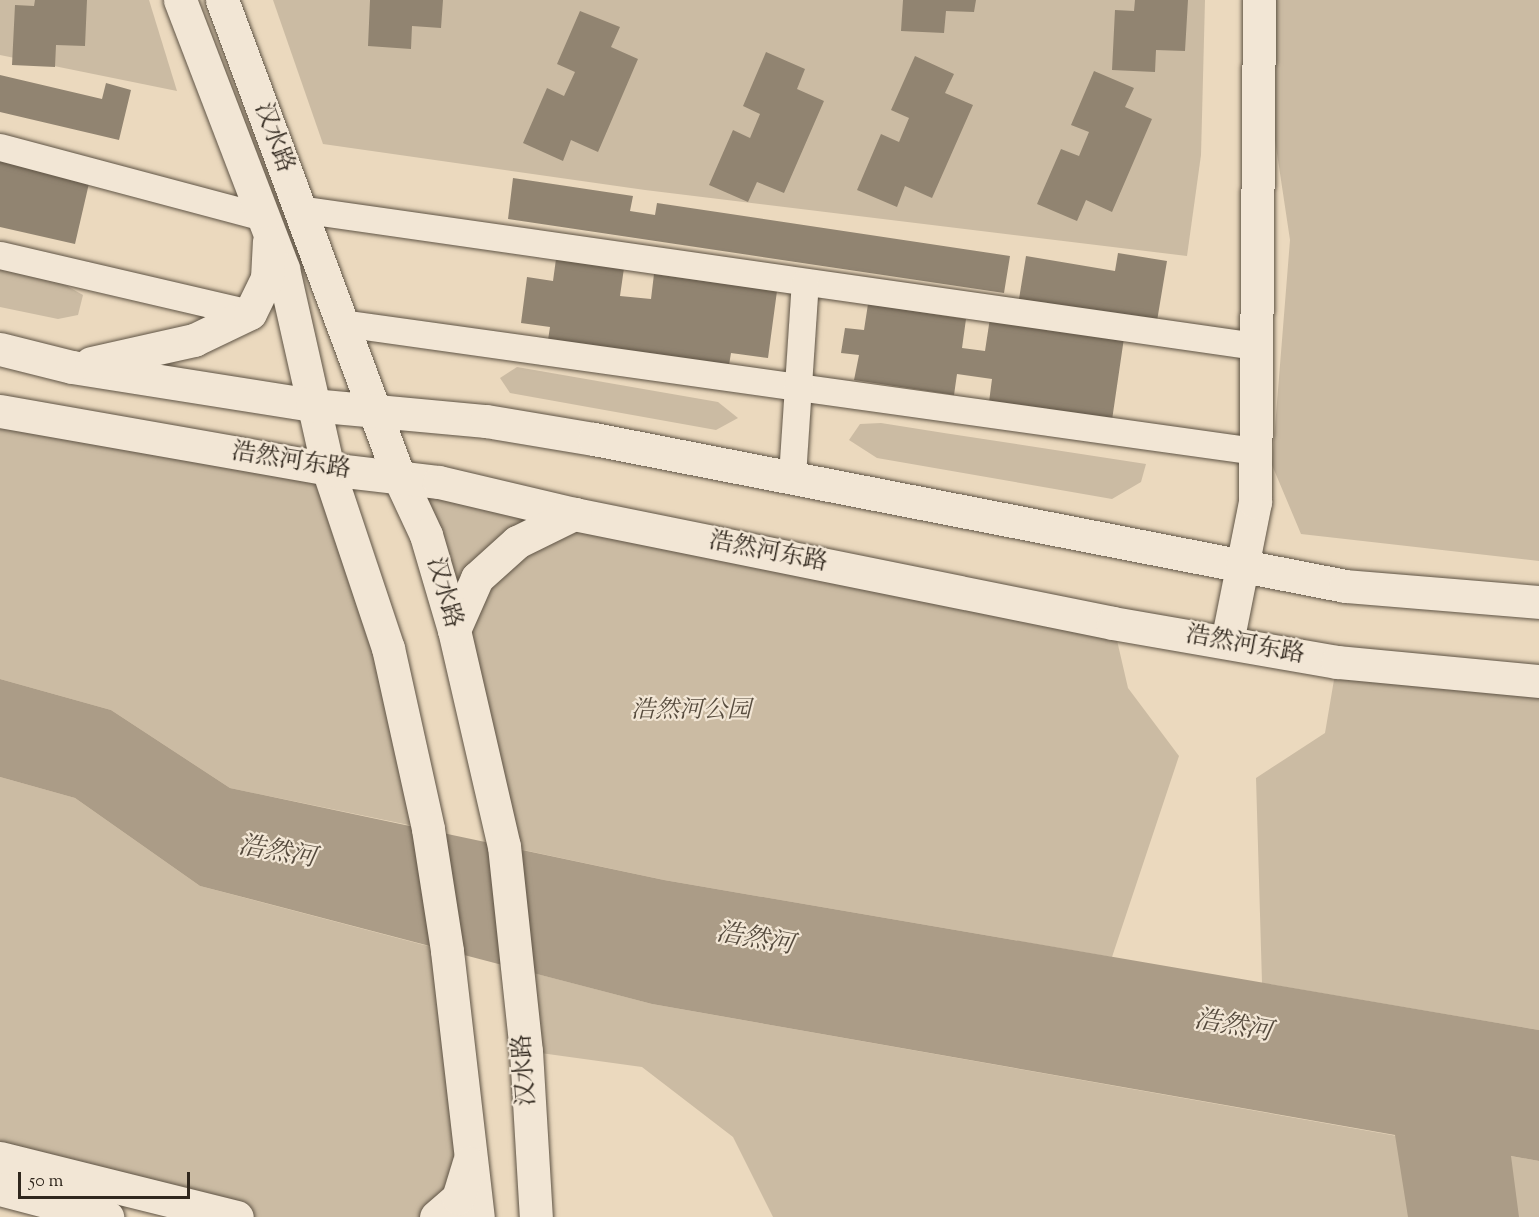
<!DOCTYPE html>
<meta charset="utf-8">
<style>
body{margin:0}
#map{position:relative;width:1539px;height:1217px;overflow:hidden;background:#ebd9be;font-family:"Sorts Mill Goudy","Noto Serif SC",serif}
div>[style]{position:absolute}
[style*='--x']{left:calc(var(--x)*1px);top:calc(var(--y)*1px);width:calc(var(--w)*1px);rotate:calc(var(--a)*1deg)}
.green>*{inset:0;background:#cbbba3}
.water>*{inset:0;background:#ab9c87}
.building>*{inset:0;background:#918471}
.roads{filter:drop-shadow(0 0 2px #5f5445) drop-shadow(0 0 2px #5f5445)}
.street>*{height:27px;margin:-13.5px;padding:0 13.5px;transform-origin:13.5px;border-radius:13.5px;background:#f2e6d5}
.secondary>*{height:33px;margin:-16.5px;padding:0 16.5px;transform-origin:16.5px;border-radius:16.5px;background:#f2e6d5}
span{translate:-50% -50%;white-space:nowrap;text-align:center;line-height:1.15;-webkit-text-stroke:4.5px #f2e6d5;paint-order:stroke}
.street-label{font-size:24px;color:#30271d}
.park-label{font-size:24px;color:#574c3e;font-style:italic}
.water-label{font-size:26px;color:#554a3d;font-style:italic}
.scale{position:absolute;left:18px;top:1172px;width:172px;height:27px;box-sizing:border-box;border:3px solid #30271d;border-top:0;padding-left:8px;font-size:18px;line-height:21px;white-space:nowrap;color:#30271d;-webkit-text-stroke:4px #f2e6d5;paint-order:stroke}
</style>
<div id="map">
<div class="green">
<i style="clip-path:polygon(0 0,149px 0,177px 91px,0 55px)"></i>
<i style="clip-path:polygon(273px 0,1205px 0,1201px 155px,1187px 256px,645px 190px,323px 144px)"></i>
<i style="clip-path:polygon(1276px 0,1539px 0,1539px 561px,1301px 534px,1272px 465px,1290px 240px,1275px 140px)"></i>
<i style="clip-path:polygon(0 267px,51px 277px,83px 295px,78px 315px,58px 319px,0 307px)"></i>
<i style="clip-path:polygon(517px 367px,718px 402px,738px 418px,716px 430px,510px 393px,500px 378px)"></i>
<i style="clip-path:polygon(0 411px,328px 469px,428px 829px,230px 788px,111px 710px,0 679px)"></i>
<i style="clip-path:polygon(881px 423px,944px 433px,1146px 464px,1141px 482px,1112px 499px,877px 458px,849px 440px,860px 424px)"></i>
<i style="clip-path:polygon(399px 477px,1113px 623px,1128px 688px,1179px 756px,1112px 957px,664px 880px,504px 846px)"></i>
<i style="clip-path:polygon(1337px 662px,1539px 680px,1539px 1030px,1262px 983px,1256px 778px,1325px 733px)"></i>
<i style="clip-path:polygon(0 777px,75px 798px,200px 886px,447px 951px,478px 1217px,237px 1217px,0 1158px)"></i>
<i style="clip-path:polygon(518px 969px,652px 1004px,1539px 1161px,1539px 1217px,773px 1217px,733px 1137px,642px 1067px,526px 1051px)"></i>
</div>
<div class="water">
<i style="clip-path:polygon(0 679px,111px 710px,230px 788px,664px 880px,1539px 1030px,1539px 1161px,1511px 1156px,1519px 1217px,1408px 1217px,1395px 1135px,652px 1004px,200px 886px,75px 798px,0 777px)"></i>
</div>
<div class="building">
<i style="clip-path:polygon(35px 0,87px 0,85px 46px,56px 45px,55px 67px,12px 65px,15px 5px,34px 6px)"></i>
<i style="clip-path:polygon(370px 0,443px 0,441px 28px,412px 26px,411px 49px,368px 46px)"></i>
<i style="clip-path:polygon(903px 0,976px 0,974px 12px,946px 11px,944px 33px,901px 31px)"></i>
<i style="clip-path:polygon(1135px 0,1188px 0,1185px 51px,1156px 50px,1155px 72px,1112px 70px,1115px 10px,1134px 11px)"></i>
<i style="clip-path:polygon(580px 11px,620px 27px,611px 47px,638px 59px,598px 152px,571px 140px,563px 161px,523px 143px,547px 88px,564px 96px,575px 72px,557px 64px)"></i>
<i style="clip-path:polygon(766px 52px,805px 69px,797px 89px,824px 101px,784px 193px,757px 182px,748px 202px,709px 185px,733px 130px,750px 138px,760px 114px,743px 106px)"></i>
<i style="clip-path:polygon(915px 56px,954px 74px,945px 93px,973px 105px,932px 198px,905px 186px,897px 207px,857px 190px,881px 134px,899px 142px,909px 118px,891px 110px)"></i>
<i style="clip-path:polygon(1094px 71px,1134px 88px,1125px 107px,1152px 119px,1112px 212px,1086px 200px,1077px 221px,1037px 204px,1061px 149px,1079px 156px,1089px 132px,1071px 125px)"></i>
<i style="clip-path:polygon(0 75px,102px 99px,106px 83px,131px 90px,119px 140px,0 112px)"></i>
<i style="clip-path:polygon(0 158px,90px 179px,75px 244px,0 227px)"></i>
<i style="clip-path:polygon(513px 178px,633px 196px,630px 211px,655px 215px,657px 203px,1010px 256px,1004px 293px,508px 219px)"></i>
<i style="clip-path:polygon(1118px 253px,1167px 261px,1157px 321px,1019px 299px,1026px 256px,1115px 271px)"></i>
<i style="clip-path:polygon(556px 259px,624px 268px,620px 296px,651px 299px,654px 274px,777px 291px,768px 358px,731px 353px,729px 365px,548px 340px,550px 327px,521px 323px,527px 277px,553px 281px)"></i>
<i style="clip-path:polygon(868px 304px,966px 319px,962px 348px,985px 351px,990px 318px,1124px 338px,1112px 420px,989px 402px,992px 379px,957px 374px,954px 395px,854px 380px,859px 355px,841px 353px,845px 328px,864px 330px)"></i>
</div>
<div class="roads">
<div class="street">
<i style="--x:0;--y:147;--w:272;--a:14.9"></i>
<i style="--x:299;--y:209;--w:967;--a:8.15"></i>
<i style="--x:0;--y:255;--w:257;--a:13.1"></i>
<i style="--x:342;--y:323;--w:922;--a:7.98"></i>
<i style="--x:792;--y:476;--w:194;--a:-86.2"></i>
</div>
<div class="secondary">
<i style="--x:180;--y:0;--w:288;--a:69"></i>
<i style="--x:283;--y:269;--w:205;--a:77.3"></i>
<i style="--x:328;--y:469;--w:189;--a:71.5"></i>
<i style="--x:388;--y:648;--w:185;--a:77.5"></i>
<i style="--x:428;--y:829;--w:123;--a:81.1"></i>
<i style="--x:447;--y:951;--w:268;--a:83.4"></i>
<i style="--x:222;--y:0;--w:509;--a:69.64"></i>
<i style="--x:399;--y:477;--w:64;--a:65"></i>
<i style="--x:426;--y:535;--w:99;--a:73.6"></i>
<i style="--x:454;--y:630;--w:222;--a:77"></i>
<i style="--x:504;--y:846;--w:206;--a:83.9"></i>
<i style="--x:526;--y:1051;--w:166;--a:86.6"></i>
<i style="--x:0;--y:349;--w:74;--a:14"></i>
<i style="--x:72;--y:367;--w:243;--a:9"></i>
<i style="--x:312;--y:405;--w:175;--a:5.3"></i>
<i style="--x:486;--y:421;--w:109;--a:9.5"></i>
<i style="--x:594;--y:439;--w:765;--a:11.07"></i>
<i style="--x:1345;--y:586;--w:195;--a:4.7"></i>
<i style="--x:91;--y:363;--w:106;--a:-12.6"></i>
<i style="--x:194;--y:340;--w:62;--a:-25.7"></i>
<i style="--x:250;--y:313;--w:39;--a:-64"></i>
<i style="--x:267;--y:278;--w:36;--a:-87"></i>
<i style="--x:0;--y:411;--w:333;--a:10"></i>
<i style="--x:328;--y:469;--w:112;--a:6.7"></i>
<i style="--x:439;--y:482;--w:139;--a:13.3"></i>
<i style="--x:574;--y:514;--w:550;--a:11.43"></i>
<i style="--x:1113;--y:623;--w:227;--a:9.9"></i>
<i style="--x:1337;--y:662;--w:203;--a:5.4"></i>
<i style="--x:454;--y:630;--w:57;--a:-66.1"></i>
<i style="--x:477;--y:578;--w:54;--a:-42"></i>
<i style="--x:517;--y:542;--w:64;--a:-26.2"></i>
<i style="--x:1227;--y:642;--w:143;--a:-78.7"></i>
<i style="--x:1255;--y:502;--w:502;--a:-89.54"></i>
<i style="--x:0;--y:1158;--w:244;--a:14"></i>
<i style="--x:0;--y:1189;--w:111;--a:14.7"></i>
<i style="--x:436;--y:1217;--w:29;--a:-41"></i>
<i style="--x:458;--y:1198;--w:37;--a:-73"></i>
</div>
</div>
<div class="street-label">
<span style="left:273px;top:138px;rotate:70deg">汉水路</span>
<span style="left:291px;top:462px;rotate:9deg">浩然河东路</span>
<span style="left:768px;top:553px;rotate:11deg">浩然河东路</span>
<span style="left:443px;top:593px;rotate:74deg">汉水路</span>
<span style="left:1245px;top:646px;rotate:10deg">浩然河东路</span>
<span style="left:526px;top:1070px;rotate:-94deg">汉水路</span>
</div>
<div class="park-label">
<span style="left:691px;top:712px">浩然河公园</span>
</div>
<div class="water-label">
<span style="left:277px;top:853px;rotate:10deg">浩然河</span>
<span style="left:755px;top:940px;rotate:10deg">浩然河</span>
<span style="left:1233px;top:1027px;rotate:10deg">浩然河</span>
</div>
<div class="scale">50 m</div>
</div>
